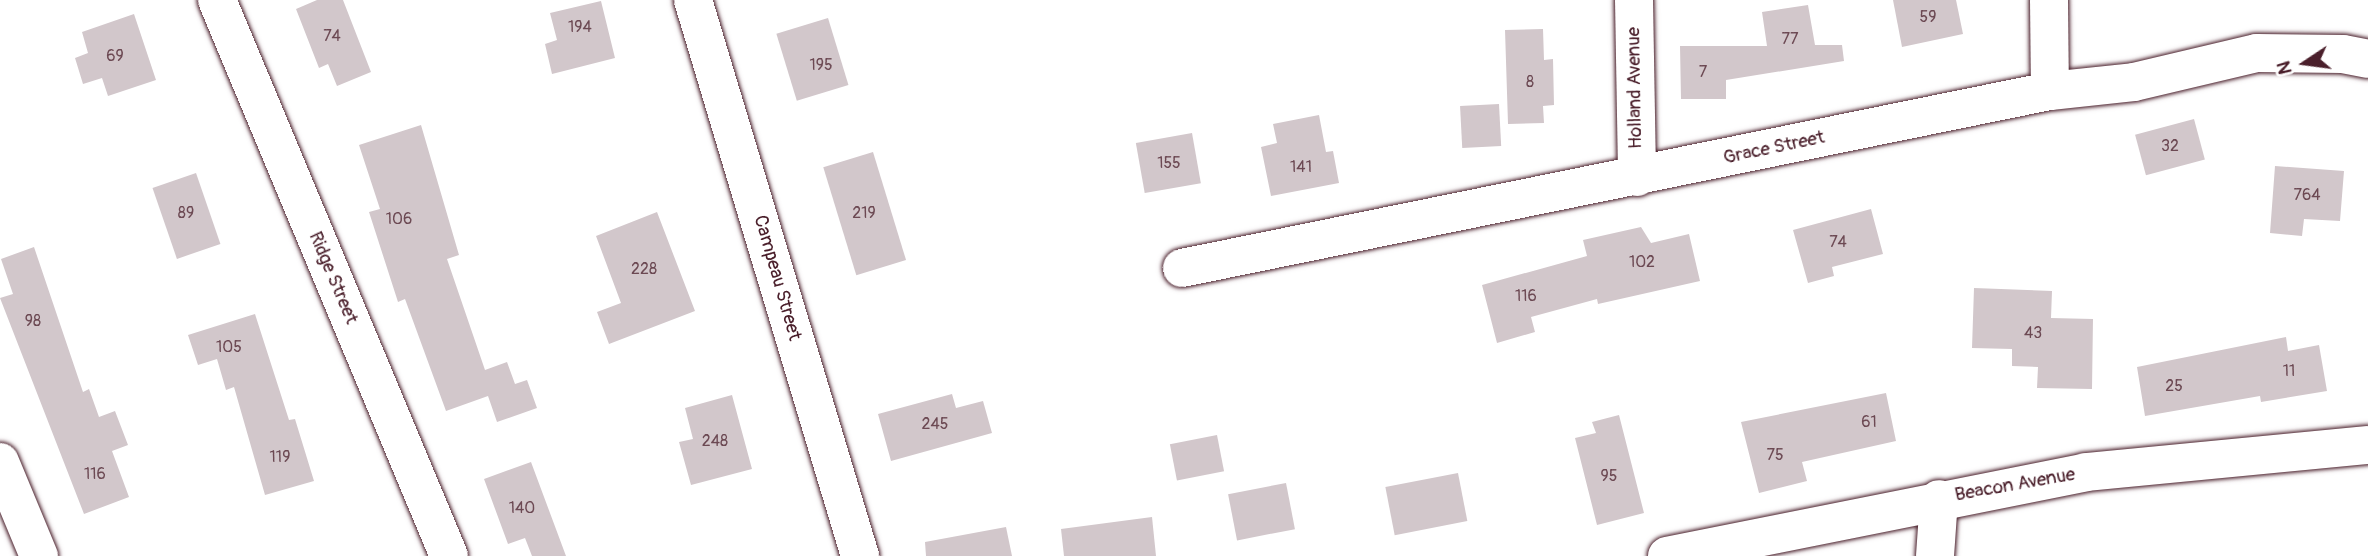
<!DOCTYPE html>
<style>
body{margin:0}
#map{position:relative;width:2368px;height:556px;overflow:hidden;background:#fff;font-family:Pangolin,sans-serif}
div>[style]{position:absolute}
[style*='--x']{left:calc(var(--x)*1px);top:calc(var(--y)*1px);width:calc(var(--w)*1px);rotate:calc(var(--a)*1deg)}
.building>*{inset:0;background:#d2c7cb;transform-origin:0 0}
.roads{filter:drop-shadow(0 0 2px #4a1f2b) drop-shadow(0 0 2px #4a1f2b)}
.minor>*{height:38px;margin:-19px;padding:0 19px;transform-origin:19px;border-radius:19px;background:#fff}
.tertiary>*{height:38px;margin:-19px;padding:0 19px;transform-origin:19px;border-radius:19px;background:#fff}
span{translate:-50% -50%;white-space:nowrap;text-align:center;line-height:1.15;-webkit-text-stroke:5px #fff;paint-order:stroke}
.number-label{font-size:16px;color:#6c4953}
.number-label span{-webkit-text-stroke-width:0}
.street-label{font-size:19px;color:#4a1f2b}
.north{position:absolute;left:2270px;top:28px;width:70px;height:70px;-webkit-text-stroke:5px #fff;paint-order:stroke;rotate:257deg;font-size:19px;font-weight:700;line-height:28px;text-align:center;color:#4a1f2b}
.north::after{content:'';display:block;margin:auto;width:24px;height:32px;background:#4a1f2b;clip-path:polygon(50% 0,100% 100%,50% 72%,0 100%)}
</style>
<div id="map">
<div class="building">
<i style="clip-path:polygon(317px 0,343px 0,371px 72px,337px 86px,328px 64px,319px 68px,296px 9px)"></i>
<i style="clip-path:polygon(1893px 0,1956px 0,1963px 34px,1902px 47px)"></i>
<i style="clip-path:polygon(601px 1px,615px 58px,552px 74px,545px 44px,557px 40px,550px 13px)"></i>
<i style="clip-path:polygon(1808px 5px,1815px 45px,1842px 45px,1844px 61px,1726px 80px,1726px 99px,1681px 99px,1680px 46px,1767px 46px,1762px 12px)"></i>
<i style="clip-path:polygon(134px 14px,156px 80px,108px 96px,102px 78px,83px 84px,75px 58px,88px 53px,82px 32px)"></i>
<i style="left:828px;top:18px;width:70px;height:54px;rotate:73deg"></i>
<i style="clip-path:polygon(1543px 29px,1544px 60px,1553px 59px,1554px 105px,1543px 106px,1544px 123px,1508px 124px,1505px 30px)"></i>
<i style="left:1499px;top:104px;width:42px;height:39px;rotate:87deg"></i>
<i style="clip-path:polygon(1319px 115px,1326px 152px,1333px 151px,1339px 183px,1271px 196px,1261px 147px,1277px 143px,1273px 124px)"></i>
<i style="left:2194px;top:119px;width:42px;height:61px;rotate:75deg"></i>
<i style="clip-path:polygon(421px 125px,459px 255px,447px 259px,485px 370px,507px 362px,515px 384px,527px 380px,537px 408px,497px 422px,488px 396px,446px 411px,405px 299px,398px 302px,369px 212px,380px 209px,359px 145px)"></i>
<i style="left:1192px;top:133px;width:51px;height:57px;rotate:80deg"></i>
<i style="left:873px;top:152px;width:113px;height:52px;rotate:73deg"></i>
<i style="clip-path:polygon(2275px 166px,2344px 171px,2340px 221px,2304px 219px,2302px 236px,2270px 233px)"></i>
<i style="left:196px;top:173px;width:75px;height:46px;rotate:71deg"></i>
<i style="clip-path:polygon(1871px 209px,1883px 254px,1832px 267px,1834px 276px,1808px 283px,1793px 230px)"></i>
<i style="clip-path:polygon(657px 212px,695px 311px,609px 344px,597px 312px,621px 303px,596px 236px)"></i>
<i style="clip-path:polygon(1641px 227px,1651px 243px,1689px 234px,1700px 281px,1598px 304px,1597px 299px,1531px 317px,1535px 332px,1497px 343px,1482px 285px,1587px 256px,1583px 240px)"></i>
<i style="clip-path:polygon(34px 247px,83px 392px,89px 389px,99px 417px,115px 411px,128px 445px,112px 451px,129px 497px,84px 514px,0 298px,13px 294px,1px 259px)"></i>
<i style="clip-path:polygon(1974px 288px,2052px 291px,2051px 318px,2093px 319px,2092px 389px,2037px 388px,2038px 367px,2012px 366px,2012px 349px,1972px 348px)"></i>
<i style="clip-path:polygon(255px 314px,289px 420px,295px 419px,314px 481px,265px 495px,234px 387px,226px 390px,217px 359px,198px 365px,188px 335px)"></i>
<i style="clip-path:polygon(2286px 337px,2288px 351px,2319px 345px,2327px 391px,2261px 402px,2260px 396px,2145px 416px,2137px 367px)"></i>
<i style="clip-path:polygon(1886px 393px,1896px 441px,1802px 462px,1807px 481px,1759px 493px,1741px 422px)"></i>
<i style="clip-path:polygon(952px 394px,956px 408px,983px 401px,992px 433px,891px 461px,878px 414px)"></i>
<i style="clip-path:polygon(732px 395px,752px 469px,691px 485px,679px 442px,693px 439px,685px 408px)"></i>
<i style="clip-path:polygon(1619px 415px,1644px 513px,1597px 525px,1575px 438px,1596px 433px,1592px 422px)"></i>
<i style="left:1217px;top:435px;width:37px;height:48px;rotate:79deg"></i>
<i style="clip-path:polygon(531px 462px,566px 556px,532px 556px,525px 538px,508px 544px,484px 479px)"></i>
<i style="left:1458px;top:473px;width:49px;height:74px;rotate:79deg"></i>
<i style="left:1286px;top:483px;width:47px;height:59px;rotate:79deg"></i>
<i style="clip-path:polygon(1152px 517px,1156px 556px,1064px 556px,1061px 529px)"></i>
<i style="clip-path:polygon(1006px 527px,1012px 556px,926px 556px,925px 542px)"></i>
</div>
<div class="roads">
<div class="minor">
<i style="--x:217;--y:0;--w:602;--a:67.35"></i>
<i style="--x:1634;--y:0;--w:177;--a:89"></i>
<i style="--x:2049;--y:0;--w:91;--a:89.4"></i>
<i style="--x:1182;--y:268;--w:886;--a:-11.53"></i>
<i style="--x:2050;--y:91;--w:84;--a:-6.1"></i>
<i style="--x:2134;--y:82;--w:126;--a:-13.3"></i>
<i style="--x:2257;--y:53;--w:86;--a:0.7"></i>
<i style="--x:2343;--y:54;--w:25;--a:11"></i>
<i style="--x:0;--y:462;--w:102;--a:67.5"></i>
<i style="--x:1935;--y:556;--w:57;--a:-86"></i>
</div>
<div class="tertiary">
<i style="--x:693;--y:0;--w:581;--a:73.28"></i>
<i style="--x:1667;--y:556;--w:427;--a:-11.3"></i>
<i style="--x:2086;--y:472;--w:283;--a:-5.5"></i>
</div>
</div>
<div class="number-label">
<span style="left:1928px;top:17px">59</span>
<span style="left:580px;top:27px">194</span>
<span style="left:332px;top:36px">74</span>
<span style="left:1790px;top:39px">77</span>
<span style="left:115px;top:56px">69</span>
<span style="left:821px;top:65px">195</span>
<span style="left:1703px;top:72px">7</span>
<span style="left:1530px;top:82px">8</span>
<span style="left:2170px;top:146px">32</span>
<span style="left:1169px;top:163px">155</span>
<span style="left:1301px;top:167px">141</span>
<span style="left:2307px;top:195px">764</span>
<span style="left:186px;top:213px">89</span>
<span style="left:864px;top:213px">219</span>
<span style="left:399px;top:219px">106</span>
<span style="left:1838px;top:242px">74</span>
<span style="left:1642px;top:262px">102</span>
<span style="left:644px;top:269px">228</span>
<span style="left:1526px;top:296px">116</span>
<span style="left:33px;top:321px">98</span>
<span style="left:2033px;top:333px">43</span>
<span style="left:229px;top:347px">105</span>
<span style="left:2289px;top:371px">11</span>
<span style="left:2174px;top:386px">25</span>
<span style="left:1869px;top:422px">61</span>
<span style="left:935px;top:424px">245</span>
<span style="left:715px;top:441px">248</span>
<span style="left:1775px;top:455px">75</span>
<span style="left:280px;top:457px">119</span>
<span style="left:95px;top:474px">116</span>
<span style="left:1609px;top:476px">95</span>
<span style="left:522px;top:508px">140</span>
</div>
<div class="street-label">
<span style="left:1635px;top:88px;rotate:-91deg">Holland Avenue</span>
<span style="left:1774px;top:148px;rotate:-12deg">Grace Street</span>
<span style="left:333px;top:278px;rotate:67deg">Ridge Street</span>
<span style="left:777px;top:278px;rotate:74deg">Campeau Street</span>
<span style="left:2015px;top:485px;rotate:-10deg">Beacon Avenue</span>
</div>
<div class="north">N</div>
</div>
